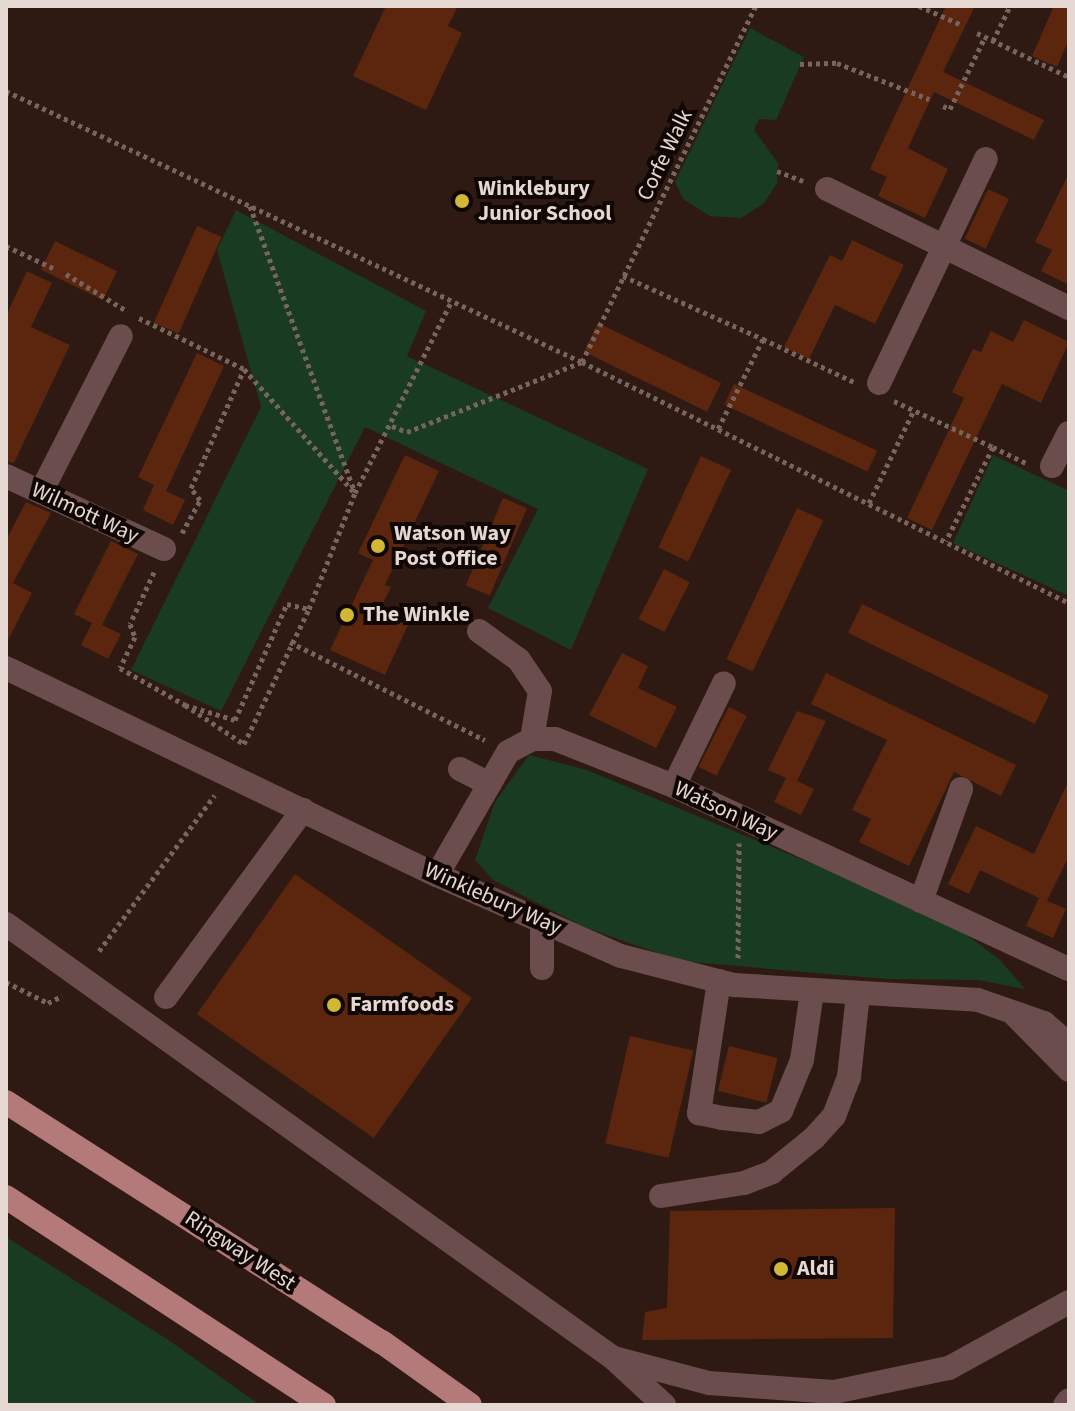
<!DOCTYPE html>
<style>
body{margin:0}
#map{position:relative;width:1075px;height:1411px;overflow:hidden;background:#2e1a12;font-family:"Source Sans 3",sans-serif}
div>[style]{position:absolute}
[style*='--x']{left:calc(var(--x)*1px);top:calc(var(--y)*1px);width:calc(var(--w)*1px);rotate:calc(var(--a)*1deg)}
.green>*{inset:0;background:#193b21}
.building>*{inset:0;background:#5b260d;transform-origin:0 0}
.path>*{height:5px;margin-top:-2.5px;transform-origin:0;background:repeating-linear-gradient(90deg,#76645d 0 4px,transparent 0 8px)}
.minor>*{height:24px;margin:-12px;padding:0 12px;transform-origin:12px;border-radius:12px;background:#6a4d4c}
.major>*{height:24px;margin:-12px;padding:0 12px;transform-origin:12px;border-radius:12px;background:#b47979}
.dots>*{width:22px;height:22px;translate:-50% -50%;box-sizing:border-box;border:4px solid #100705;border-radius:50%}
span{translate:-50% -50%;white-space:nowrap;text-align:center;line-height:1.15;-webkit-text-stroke:8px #100705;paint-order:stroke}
.street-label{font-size:22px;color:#e5d7d1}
.poi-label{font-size:22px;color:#e5d7d1;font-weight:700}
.left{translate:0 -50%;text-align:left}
.frame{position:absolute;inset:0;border:8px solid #e5d7d1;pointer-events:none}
</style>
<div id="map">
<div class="green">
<i style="clip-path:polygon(750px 28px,804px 57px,776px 120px,759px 119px,754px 130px,778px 163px,777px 183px,764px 203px,741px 218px,710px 216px,683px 199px,675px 182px)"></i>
<i style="clip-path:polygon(236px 210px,426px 311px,407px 356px,648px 469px,571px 650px,488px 608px,538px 509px,365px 427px,221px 711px,131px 670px,261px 407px,217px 250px)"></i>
<i style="clip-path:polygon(993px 455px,1069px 491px,1069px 596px,953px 543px)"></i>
<i style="clip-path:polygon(529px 755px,587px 770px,868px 887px,921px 901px,999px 959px,1025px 989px,979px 980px,887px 979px,680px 961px,584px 927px,493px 880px,475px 860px,495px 802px)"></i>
<i style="clip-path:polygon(6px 1237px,167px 1339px,260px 1405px,6px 1405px)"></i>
</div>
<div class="building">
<i style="clip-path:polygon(386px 6px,458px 6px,448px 26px,462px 33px,426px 110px,353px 76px)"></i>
<i style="clip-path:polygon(946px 6px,975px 6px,943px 72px,1044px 120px,1034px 140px,934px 92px,908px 148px,948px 169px,925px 218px,878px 196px,887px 177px,870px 169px)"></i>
<i style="clip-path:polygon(1054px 6px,1069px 6px,1069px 39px,1057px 67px,1032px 56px)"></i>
<i style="clip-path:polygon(1069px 173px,1069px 285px,1041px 271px,1052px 250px,1035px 242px)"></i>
<i style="left:988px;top:189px;width:23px;height:55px;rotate:25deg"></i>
<i style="left:197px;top:226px;width:27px;height:106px;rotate:24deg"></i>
<i style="clip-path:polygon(852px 240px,904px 265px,875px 324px,835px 305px,809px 359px,784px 347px,830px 255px,842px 261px)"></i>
<i style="left:55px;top:241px;width:69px;height:32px;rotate:26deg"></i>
<i style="clip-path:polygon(27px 271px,52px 283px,31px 327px,70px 345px,14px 463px,6px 461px,6px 316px)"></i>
<i style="clip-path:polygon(1024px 320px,1069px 342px,1041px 403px,1002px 384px,932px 530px,907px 518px,964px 398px,952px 392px,973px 349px,981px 352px,991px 331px,1013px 342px)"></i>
<i style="left:598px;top:323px;width:137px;height:32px;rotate:26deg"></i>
<i style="clip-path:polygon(197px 353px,224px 366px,166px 491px,185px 500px,173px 525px,143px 510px,154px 485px,164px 490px,138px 477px)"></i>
<i style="left:734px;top:384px;width:158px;height:23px;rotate:25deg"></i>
<i style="clip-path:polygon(405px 455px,439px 471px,385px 585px,391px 587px,379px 611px,408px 625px,385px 675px,330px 650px,373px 560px,358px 553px)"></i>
<i style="left:701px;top:456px;width:33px;height:101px;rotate:25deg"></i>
<i style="left:503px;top:498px;width:26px;height:95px;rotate:23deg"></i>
<i style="clip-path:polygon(26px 502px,51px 513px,13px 583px,32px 593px,6px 644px,6px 540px)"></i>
<i style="left:797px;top:508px;width:29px;height:167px;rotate:25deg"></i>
<i style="clip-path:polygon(111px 541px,138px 554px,102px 625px,121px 634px,108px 659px,81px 645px,92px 623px,74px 614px)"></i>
<i style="left:664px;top:569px;width:29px;height:56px;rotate:27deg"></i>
<i style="left:862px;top:604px;width:208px;height:32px;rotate:26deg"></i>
<i style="clip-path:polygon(622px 653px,648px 666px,638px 688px,677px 707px,656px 748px,589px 715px)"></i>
<i style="clip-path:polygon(826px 673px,1016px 765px,1001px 796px,954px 772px,909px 866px,859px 842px,871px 819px,852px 810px,887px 740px,811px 704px)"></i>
<i style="left:729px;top:707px;width:20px;height:67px;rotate:27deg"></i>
<i style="clip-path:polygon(797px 711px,826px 721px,797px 781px,814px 789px,801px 815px,774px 802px,786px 778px,768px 770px)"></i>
<i style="clip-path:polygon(1069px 780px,1069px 856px,1047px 901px,1066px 909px,1053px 938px,1026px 926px,1039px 898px,980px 870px,969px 894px,948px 884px,976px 826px,1034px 854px)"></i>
<i style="left:295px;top:874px;width:216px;height:171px;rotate:35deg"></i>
<i style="left:630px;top:1036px;width:65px;height:110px;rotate:13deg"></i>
<i style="left:729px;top:1046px;width:50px;height:46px;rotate:14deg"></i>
<i style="clip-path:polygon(895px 1208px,893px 1338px,642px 1340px,645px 1312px,667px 1308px,670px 1211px)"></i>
</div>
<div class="path">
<i style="--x:919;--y:6;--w:47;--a:23.8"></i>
<i style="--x:977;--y:33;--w:102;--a:25.6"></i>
<i style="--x:993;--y:41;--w:39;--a:-64"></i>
<i style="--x:800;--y:64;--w:37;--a:-2"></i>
<i style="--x:837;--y:63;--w:99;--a:21.4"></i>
<i style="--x:6;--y:91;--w:637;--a:25.2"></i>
<i style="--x:582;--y:362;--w:543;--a:26.33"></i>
<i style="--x:943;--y:106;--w:8;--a:23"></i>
<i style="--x:950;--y:109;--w:80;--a:-64.1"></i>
<i style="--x:777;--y:171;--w:28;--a:21"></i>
<i style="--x:250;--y:206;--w:302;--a:69.9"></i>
<i style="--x:6;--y:246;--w:52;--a:25.1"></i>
<i style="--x:66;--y:274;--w:71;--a:31.2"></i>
<i style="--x:623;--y:276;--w:154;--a:24.2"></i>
<i style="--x:763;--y:339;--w:101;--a:116.6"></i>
<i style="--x:139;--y:318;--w:117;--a:25.9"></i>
<i style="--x:244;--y:369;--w:166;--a:48.2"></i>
<i style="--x:763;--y:339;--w:103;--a:25.3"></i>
<i style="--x:894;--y:401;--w:109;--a:24.9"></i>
<i style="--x:993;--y:447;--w:105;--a:116.6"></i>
<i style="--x:392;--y:426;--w:16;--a:22"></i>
<i style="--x:407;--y:432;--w:188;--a:-21.8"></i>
<i style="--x:582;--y:362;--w:396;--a:-64"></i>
<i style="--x:993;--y:447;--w:39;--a:26"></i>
<i style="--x:869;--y:503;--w:103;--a:-64.2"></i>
<i style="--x:182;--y:533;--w:38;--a:-61"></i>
<i style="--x:200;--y:500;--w:15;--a:-127"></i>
<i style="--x:191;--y:488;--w:130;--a:-66"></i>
<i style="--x:154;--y:572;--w:57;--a:114.8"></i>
<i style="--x:130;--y:624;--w:14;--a:69"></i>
<i style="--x:135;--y:637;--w:34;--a:116"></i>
<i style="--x:120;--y:668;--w:75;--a:29.6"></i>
<i style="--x:185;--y:705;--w:52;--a:16.7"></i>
<i style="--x:235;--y:720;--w:127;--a:-65.9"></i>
<i style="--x:287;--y:604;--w:23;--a:13"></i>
<i style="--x:290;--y:642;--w:218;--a:26.7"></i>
<i style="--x:185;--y:705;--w:71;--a:33.5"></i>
<i style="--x:244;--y:744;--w:150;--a:-64.3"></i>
<i style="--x:309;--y:609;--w:125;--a:-68.4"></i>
<i style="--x:355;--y:493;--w:212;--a:-63.3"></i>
<i style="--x:99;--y:951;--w:194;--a:-53.4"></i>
<i style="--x:738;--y:958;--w:115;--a:-89.5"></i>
<i style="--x:6;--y:982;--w:47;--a:26.6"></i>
<i style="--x:48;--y:1003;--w:16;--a:-27"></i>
</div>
<div class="minor">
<i style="--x:827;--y:189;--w:270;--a:26.2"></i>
<i style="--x:879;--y:383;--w:248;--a:-64.5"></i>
<i style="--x:1052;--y:466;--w:37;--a:-63"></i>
<i style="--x:6;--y:476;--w:174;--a:24.8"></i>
<i style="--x:41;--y:492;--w:175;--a:-62.9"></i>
<i style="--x:479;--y:631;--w:49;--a:35.9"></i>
<i style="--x:519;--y:660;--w:37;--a:56"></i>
<i style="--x:540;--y:691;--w:49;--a:99.5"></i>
<i style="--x:6;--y:668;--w:478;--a:25.7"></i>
<i style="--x:437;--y:875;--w:201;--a:23.8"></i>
<i style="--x:621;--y:956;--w:117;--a:14.4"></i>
<i style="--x:734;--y:985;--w:244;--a:3.5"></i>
<i style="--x:978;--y:1000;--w:70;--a:19.2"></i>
<i style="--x:1044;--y:1023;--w:33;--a:41"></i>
<i style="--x:460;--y:769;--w:33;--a:27"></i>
<i style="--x:674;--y:786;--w:114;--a:-64.1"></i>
<i style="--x:437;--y:875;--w:142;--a:-60"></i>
<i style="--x:508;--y:752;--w:27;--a:-28"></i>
<i style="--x:532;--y:739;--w:23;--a:0"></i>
<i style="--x:555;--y:739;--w:128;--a:21.6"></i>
<i style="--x:674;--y:786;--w:435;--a:24.9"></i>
<i style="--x:921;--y:901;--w:119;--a:-70.3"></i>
<i style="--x:6;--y:924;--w:745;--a:35.55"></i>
<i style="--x:612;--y:1357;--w:71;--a:42.7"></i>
<i style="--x:542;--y:968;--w:47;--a:-90"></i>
<i style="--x:719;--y:981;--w:134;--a:98.6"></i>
<i style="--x:699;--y:1113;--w:24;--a:12"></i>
<i style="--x:722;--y:1118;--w:37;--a:6"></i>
<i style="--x:759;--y:1122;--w:25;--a:-27"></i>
<i style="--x:781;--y:1111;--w:55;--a:-67.6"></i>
<i style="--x:802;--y:1060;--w:69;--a:-81.6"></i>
<i style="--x:166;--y:997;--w:232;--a:-53.8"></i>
<i style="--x:1015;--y:1015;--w:77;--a:45.5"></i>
<i style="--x:661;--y:1196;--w:84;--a:-8.9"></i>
<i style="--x:744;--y:1183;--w:30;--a:-21"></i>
<i style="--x:772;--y:1172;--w:54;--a:-39"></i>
<i style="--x:814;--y:1138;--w:30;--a:-48"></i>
<i style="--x:834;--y:1116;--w:42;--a:-69"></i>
<i style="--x:849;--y:1077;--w:83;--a:-83.8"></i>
<i style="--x:618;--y:1359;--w:94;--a:14.8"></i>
<i style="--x:709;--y:1383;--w:125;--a:4.1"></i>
<i style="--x:834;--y:1392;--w:117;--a:-11.8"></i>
<i style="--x:949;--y:1368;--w:137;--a:-28.8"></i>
<i style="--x:1065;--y:1405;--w:6;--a:-51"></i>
</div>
<div class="major">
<i style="--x:6;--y:1102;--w:446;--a:32.6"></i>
<i style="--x:382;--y:1342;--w:108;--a:35.6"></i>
<i style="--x:6;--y:1197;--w:380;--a:33.2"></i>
</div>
<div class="dots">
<i style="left:462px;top:201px;background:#d2b635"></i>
<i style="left:378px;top:546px;background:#d2b635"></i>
<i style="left:347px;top:615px;background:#d2b635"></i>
<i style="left:334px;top:1005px;background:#d2b635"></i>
<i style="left:781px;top:1269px;background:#d2b635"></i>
</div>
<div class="street-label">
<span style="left:665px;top:155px;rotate:-64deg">Corfe Walk</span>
<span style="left:85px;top:513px;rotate:25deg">Wilmott Way</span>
<span style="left:726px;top:811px;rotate:25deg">Watson Way</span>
<span style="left:493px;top:899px;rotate:24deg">Winklebury Way</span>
<span style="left:240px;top:1251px;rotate:33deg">Ringway West</span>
</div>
<div class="poi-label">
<span class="left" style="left:478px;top:201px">Winklebury<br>Junior School</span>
<span class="left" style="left:394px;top:546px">Watson Way<br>Post Office</span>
<span class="left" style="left:363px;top:615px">The Winkle</span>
<span class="left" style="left:350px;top:1005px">Farmfoods</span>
<span class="left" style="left:797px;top:1269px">Aldi</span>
</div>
<div class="frame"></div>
</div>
